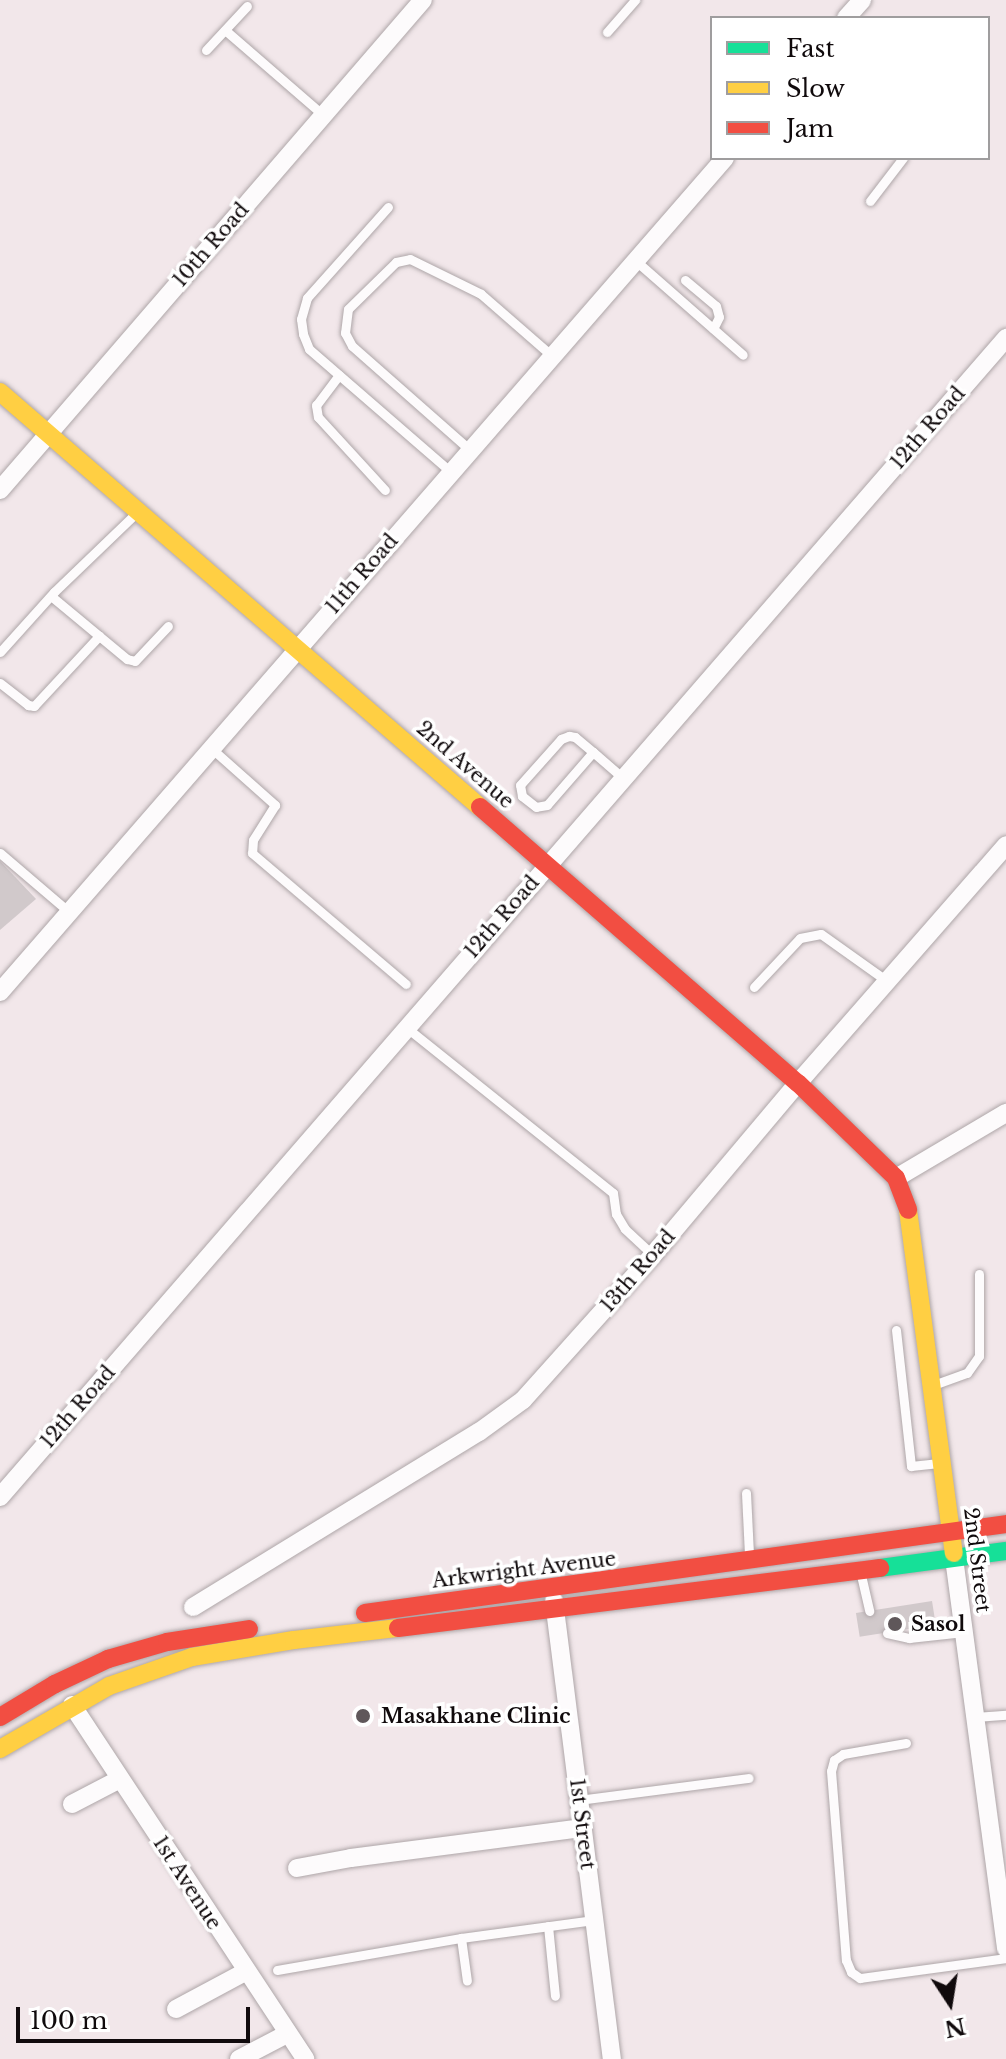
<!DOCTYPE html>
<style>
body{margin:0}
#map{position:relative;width:1006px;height:2059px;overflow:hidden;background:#f2e7ea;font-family:"Libre Baskerville",serif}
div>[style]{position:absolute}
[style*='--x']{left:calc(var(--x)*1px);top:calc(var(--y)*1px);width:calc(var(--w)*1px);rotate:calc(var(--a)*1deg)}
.building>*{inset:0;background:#d1c9cb;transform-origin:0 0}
.roads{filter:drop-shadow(0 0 2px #aea6a8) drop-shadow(0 0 2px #aea6a8)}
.lane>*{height:9px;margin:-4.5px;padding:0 4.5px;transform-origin:4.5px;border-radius:4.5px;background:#fdfbfc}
.street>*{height:18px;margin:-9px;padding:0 9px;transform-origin:9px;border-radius:9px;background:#fdfbfc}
.fast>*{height:18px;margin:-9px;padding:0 9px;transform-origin:9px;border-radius:9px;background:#16e098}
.slow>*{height:18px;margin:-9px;padding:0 9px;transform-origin:9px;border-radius:9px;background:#ffcf43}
.jam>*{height:18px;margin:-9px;padding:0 9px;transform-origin:9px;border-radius:9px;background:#f24e42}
.dots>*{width:22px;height:22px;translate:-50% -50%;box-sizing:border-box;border:4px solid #fff;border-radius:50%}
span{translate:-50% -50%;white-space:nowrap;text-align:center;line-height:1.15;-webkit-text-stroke:7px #fff;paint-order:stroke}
.street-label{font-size:20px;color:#100a0c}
.poi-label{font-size:20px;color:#100a0c;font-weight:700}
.left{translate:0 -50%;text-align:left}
.legend{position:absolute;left:710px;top:16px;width:280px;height:144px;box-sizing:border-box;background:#fff;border:2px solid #9f9d9e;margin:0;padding:10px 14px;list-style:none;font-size:24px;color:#100a0c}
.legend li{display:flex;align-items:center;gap:16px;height:40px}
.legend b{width:40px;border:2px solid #9f9d9e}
.north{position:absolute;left:910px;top:1963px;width:80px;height:80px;-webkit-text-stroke:6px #fff;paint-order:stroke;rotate:168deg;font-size:22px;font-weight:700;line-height:32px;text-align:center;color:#100a0c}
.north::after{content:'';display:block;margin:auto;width:28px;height:36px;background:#100a0c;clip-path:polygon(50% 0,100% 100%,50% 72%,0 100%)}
.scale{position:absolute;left:16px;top:2007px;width:234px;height:36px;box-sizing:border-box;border:4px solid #100a0c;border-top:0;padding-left:10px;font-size:24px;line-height:28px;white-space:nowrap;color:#100a0c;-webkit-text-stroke:6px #fff;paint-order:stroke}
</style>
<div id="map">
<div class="building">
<i style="clip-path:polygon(0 861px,36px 899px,0 930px)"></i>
<i style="left:932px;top:1601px;width:24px;height:77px;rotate:81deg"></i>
</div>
<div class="roads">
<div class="lane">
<i style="--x:225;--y:30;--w:130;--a:40.9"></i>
<i style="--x:607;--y:32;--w:43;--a:-48.8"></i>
<i style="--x:206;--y:50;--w:60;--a:-47"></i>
<i style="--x:870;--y:201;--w:54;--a:-52.5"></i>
<i style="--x:388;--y:207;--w:122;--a:131.7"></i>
<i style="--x:307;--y:298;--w:22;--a:106"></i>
<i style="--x:301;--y:319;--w:15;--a:82"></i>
<i style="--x:303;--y:334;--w:16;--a:68"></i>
<i style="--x:309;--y:349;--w:188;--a:40.9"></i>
<i style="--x:636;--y:261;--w:142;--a:41.3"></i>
<i style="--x:685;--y:280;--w:40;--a:40"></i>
<i style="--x:716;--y:306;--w:11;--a:75"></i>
<i style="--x:719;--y:317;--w:13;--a:117"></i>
<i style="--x:339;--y:375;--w:38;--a:127"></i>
<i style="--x:316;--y:405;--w:12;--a:81"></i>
<i style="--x:318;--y:417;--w:99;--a:47.5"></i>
<i style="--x:470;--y:450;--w:157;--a:-138.6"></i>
<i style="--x:352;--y:346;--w:15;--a:-118"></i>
<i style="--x:345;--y:333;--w:24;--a:-83"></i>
<i style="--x:348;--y:309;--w:67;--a:-44.4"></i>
<i style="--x:396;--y:262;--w:14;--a:-12"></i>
<i style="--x:410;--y:259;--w:79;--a:26.2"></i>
<i style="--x:481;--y:294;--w:94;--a:41.1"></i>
<i style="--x:51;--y:596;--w:99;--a:39.7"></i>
<i style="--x:127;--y:659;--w:8;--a:14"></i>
<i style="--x:135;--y:661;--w:48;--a:-46.7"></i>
<i style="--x:0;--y:652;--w:81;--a:-48"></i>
<i style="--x:54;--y:592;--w:114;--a:-43.9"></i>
<i style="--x:0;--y:683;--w:36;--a:38"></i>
<i style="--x:28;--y:705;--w:6;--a:9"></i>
<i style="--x:34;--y:706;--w:96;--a:-47.1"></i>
<i style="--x:211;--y:748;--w:86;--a:41.7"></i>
<i style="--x:275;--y:805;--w:41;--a:122.2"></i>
<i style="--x:253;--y:840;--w:13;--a:94"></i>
<i style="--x:252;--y:853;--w:202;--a:40.4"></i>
<i style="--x:593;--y:752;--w:70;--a:131"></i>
<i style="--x:547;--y:805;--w:11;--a:170"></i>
<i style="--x:536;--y:807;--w:18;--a:-142"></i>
<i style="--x:522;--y:796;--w:11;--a:-100"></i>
<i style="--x:520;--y:785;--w:62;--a:-48.3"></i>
<i style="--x:561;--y:739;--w:9;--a:-21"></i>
<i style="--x:569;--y:736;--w:6;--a:9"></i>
<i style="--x:575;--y:737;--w:23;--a:40"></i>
<i style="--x:593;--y:752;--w:40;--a:41"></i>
<i style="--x:0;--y:853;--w:91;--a:40.5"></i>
<i style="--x:754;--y:987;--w:67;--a:-46.8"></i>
<i style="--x:800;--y:938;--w:21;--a:-11"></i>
<i style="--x:821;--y:934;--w:81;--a:35.5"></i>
<i style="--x:407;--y:1028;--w:264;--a:38.7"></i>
<i style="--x:613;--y:1193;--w:21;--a:82"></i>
<i style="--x:616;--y:1214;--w:17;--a:59"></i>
<i style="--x:625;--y:1229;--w:38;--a:43"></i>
<i style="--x:896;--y:1330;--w:137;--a:83.7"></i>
<i style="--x:911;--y:1466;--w:28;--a:-6"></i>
<i style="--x:936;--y:1384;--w:33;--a:-20"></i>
<i style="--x:967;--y:1373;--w:21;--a:-55"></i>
<i style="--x:979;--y:1356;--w:82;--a:-90"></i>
<i style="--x:746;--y:1493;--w:61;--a:87.2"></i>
<i style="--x:861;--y:1575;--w:37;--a:77"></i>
<i style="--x:887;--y:1633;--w:23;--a:13"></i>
<i style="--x:909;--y:1638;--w:55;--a:-6.2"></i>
<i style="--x:975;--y:1717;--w:31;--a:-4"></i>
<i style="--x:906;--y:1743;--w:64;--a:170.1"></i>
<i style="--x:843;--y:1754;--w:11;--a:146"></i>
<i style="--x:834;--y:1760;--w:11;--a:105"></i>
<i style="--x:831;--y:1771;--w:190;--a:85.5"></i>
<i style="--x:846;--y:1960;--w:13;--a:67"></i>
<i style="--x:851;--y:1972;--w:11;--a:34"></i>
<i style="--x:860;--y:1978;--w:147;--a:-7.8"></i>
<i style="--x:579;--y:1800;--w:171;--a:-7.4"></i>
<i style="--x:548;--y:1926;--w:70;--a:84.3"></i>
<i style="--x:461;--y:1938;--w:43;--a:82.1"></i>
<i style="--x:277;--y:1970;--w:187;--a:-9.9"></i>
<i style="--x:461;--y:1938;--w:134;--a:-7.7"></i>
</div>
<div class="street">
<i style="--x:846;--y:18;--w:24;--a:-48"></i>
<i style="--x:0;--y:490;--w:647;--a:-49.2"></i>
<i style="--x:0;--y:992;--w:1105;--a:-49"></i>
<i style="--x:896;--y:1178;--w:128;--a:-30.6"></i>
<i style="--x:0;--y:1497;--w:1535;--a:-49.04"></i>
<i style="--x:954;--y:1558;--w:394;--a:82.4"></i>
<i style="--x:554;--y:1601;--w:462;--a:82.8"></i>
<i style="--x:193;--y:1607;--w:335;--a:-31.5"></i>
<i style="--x:479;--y:1432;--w:54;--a:-36"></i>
<i style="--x:523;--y:1400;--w:195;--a:-48.1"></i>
<i style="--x:653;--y:1255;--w:225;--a:-49.9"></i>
<i style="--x:798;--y:1083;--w:316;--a:-48.8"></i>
<i style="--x:72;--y:1705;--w:424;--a:56.6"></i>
<i style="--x:72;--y:1804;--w:52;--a:-27.6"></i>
<i style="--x:297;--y:1868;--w:55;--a:-10.5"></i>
<i style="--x:351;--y:1858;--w:234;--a:-7.4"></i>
<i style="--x:176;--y:2009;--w:78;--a:-28.2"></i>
<i style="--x:239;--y:2059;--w:54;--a:-27.5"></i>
</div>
<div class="fast">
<i style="--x:880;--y:1568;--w:127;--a:-7.7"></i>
</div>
<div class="slow">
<i style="--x:0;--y:392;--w:635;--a:40.85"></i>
<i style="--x:908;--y:1210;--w:346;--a:82.4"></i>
<i style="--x:0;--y:1749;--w:126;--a:-30"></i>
<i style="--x:109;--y:1686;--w:88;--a:-19.3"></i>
<i style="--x:192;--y:1657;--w:103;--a:-9.5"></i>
<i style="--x:294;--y:1640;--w:105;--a:-6.6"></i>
</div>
<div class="jam">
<i style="--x:480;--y:807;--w:421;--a:41"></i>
<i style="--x:798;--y:1083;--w:136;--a:44.1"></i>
<i style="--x:896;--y:1178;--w:34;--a:69"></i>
<i style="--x:365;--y:1613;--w:647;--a:-7.9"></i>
<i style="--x:398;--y:1628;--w:486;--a:-7.1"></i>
<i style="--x:0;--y:1717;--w:64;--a:-31"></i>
<i style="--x:55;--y:1684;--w:59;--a:-25.3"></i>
<i style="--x:108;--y:1659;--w:61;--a:-16.1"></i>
<i style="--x:167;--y:1642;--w:83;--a:-9"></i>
</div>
</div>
<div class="dots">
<i style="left:895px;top:1624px;background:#5f575a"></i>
<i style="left:363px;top:1716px;background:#5f575a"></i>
</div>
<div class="street-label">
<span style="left:211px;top:245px;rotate:-49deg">10th Road</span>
<span style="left:928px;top:428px;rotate:-49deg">12th Road</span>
<span style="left:362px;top:574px;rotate:-49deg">11th Road</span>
<span style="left:465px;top:765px;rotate:41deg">2nd Avenue</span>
<span style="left:502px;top:917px;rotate:-49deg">12th Road</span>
<span style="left:638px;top:1271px;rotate:-49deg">13th Road</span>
<span style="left:78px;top:1407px;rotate:-49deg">12th Road</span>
<span style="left:977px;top:1560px;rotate:83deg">2nd Street</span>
<span style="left:524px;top:1570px;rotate:-7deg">Arkwright Avenue</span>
<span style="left:582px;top:1824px;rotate:83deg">1st Street</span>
<span style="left:187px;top:1883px;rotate:57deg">1st Avenue</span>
</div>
<div class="poi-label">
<span class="left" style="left:911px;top:1624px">Sasol</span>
<span class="left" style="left:381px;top:1716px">Masakhane Clinic</span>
</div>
<ul class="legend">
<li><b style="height:10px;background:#16e098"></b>Fast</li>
<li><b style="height:10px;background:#ffcf43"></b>Slow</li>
<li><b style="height:10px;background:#f24e42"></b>Jam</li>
</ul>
<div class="north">N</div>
<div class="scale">100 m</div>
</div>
